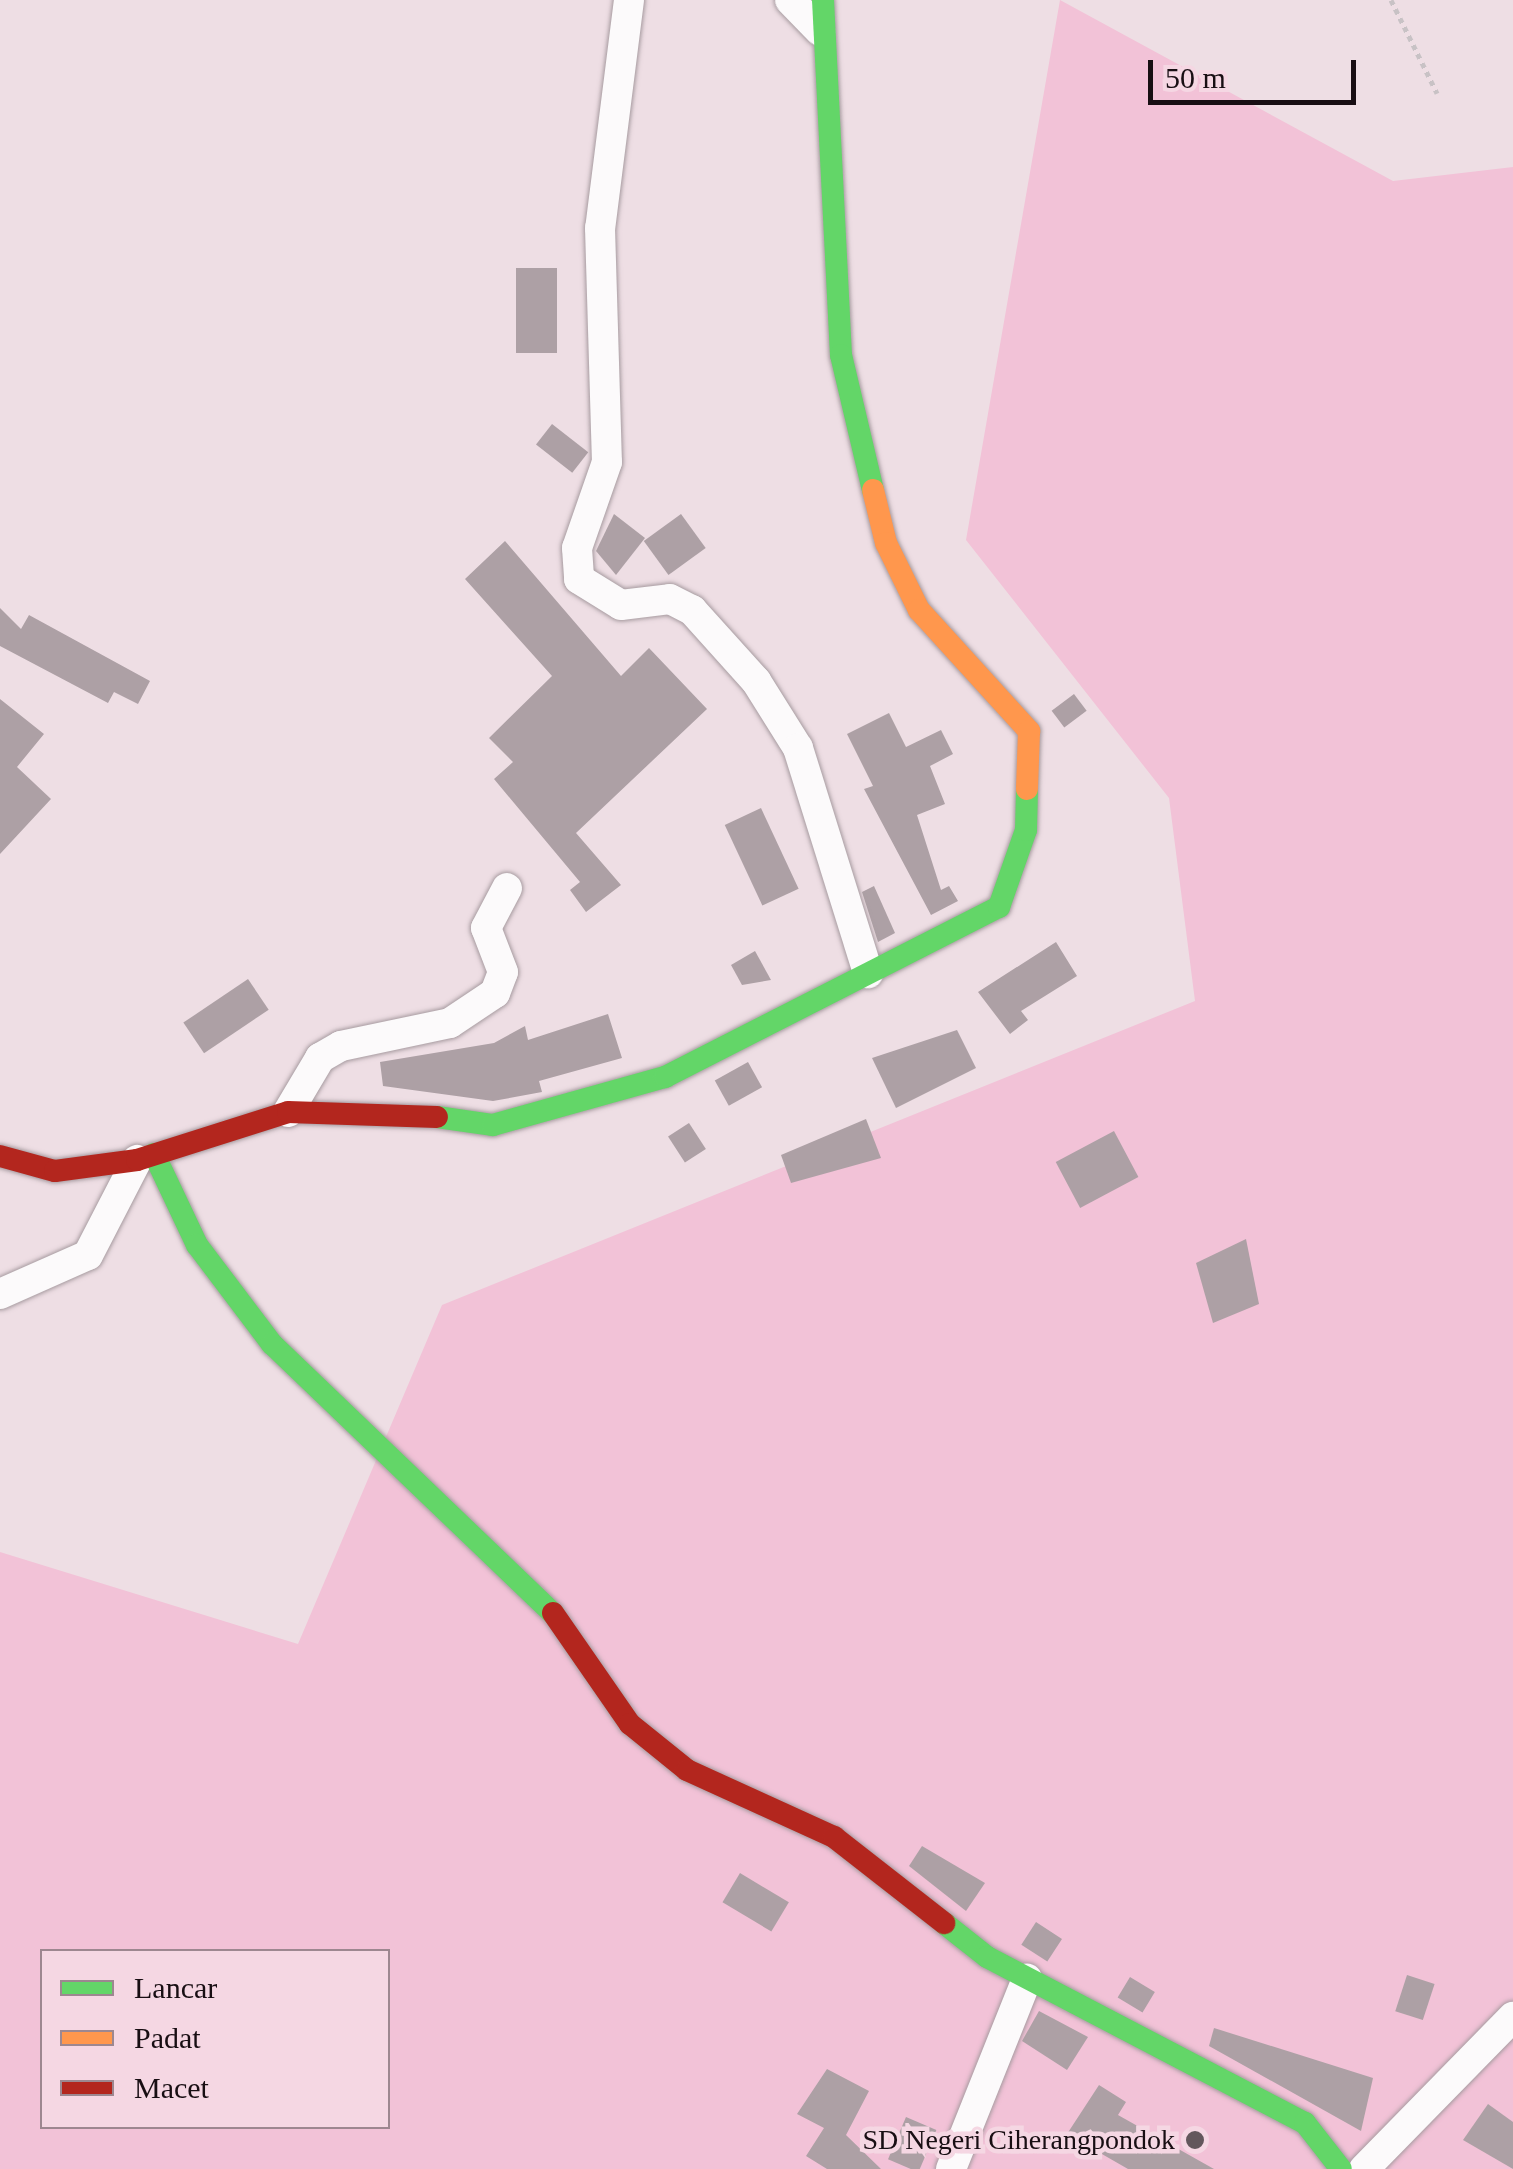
<!DOCTYPE html>
<style>
body{margin:0}
#map{position:relative;width:1513px;height:2169px;overflow:hidden;background:#eedee4;font-family:Georgia,serif}
div>[style]{position:absolute}
[style*='--x']{left:calc(var(--x)*1px);top:calc(var(--y)*1px);width:calc(var(--w)*1px);rotate:calc(var(--a)*1deg)}
.green>*{inset:0;background:#f2c2d7}
.building>*{inset:0;background:#ada0a5;transform-origin:0 0}
.path>*{height:5px;margin-top:-2.5px;transform-origin:0;background:repeating-linear-gradient(90deg,#c8c2c5 0 5px,transparent 0 10px)}
.roads{filter:drop-shadow(0 0 2px #a79ba0) drop-shadow(0 0 2px #a79ba0)}
.street>*{height:30px;margin:-15px;padding:0 15px;transform-origin:15px;border-radius:15px;background:#fcfafb}
.fast>*{height:22px;margin:-11px;padding:0 11px;transform-origin:11px;border-radius:11px;background:#63d668}
.slow>*{height:22px;margin:-11px;padding:0 11px;transform-origin:11px;border-radius:11px;background:#ff974d}
.jam>*{height:22px;margin:-11px;padding:0 11px;transform-origin:11px;border-radius:11px;background:#b3261e}
.dots>*{width:28px;height:28px;translate:-50% -50%;box-sizing:border-box;border:5px solid #f5d7e3;border-radius:50%}
span{translate:-50% -50%;white-space:nowrap;text-align:center;line-height:1.15;-webkit-text-stroke:9px #f5d7e3;paint-order:stroke}
.poi-label{font-size:28px;color:#180e13}
.right{translate:-100% -50%;text-align:right}
.legend{position:absolute;left:40px;top:1949px;width:350px;height:180px;box-sizing:border-box;background:#f5d7e3;border:2px solid #9d8790;margin:0;padding:12px 18px;list-style:none;font-size:30px;color:#180e13}
.legend li{display:flex;align-items:center;gap:20px;height:50px}
.legend b{width:50px;border:2px solid #9d8790}
.scale{position:absolute;left:1148px;top:60px;width:208px;height:45px;box-sizing:border-box;border:5px solid #180e13;border-top:0;padding-left:12px;font-size:30px;line-height:35px;white-space:nowrap;color:#180e13;-webkit-text-stroke:8px #f5d7e3;paint-order:stroke}
</style>
<div id="map">
<div class="green">
<i style="clip-path:polygon(evenodd,1060px 0,1393px 181px,1513px 167px,1513px 2169px,0 2169px,0 1552px,298px 1644px,442px 1305px,1195px 1001px,1169px 798px,966px 540px,1060px 0,42px 1952px,388px 1952px,388px 2126px,42px 2126px,42px 1952px)"></i>
</div>
<div class="building">
<i style="left:516px;top:268px;width:41px;height:85px"></i>
<i style="left:552px;top:424px;width:46px;height:26px;rotate:38deg"></i>
<i style="clip-path:polygon(614px 514px,645px 538px,616px 575px,596px 551px)"></i>
<i style="left:681px;top:514px;width:42px;height:46px;rotate:54deg"></i>
<i style="clip-path:polygon(505px 541px,621px 676px,649px 648px,707px 709px,576px 833px,621px 885px,586px 912px,570px 890px,580px 882px,494px 779px,513px 762px,489px 738px,552px 676px,465px 579px)"></i>
<i style="clip-path:polygon(0 608px,21px 629px,29px 615px,150px 681px,138px 704px,114px 692px,108px 703px,0 646px)"></i>
<i style="left:1074px;top:694px;width:21px;height:28px;rotate:53deg"></i>
<i style="clip-path:polygon(0 699px,44px 734px,17px 767px,51px 799px,0 854px)"></i>
<i style="clip-path:polygon(889px 713px,906px 747px,941px 730px,953px 754px,930px 766px,945px 804px,917px 815px,941px 890px,949px 886px,958px 901px,931px 915px,864px 789px,873px 786px,847px 734px)"></i>
<i style="left:761px;top:808px;width:89px;height:40px;rotate:65deg"></i>
<i style="clip-path:polygon(874px 886px,895px 933px,878px 942px,862px 892px)"></i>
<i style="clip-path:polygon(1056px 942px,1077px 976px,1021px 1011px,1028px 1020px,1010px 1034px,978px 992px)"></i>
<i style="clip-path:polygon(755px 951px,771px 980px,742px 985px,731px 965px)"></i>
<i style="left:248px;top:979px;width:37px;height:78px;rotate:56deg"></i>
<i style="clip-path:polygon(608px 1014px,622px 1058px,539px 1081px,542px 1092px,493px 1101px,383px 1086px,380px 1062px,494px 1043px,525px 1026px,528px 1040px)"></i>
<i style="clip-path:polygon(957px 1030px,976px 1068px,896px 1108px,872px 1058px)"></i>
<i style="left:748px;top:1062px;width:29px;height:38px;rotate:61deg"></i>
<i style="clip-path:polygon(866px 1119px,881px 1158px,791px 1183px,781px 1155px)"></i>
<i style="left:689px;top:1123px;width:31px;height:25px;rotate:57deg"></i>
<i style="left:1114px;top:1131px;width:52px;height:66px;rotate:62deg"></i>
<i style="clip-path:polygon(1246px 1239px,1259px 1304px,1213px 1323px,1196px 1263px)"></i>
<i style="clip-path:polygon(922px 1846px,985px 1883px,966px 1911px,909px 1866px)"></i>
<i style="left:740px;top:1873px;width:57px;height:34px;rotate:31deg"></i>
<i style="left:1036px;top:1922px;width:31px;height:27px;rotate:33deg"></i>
<i style="left:1407px;top:1975px;width:29px;height:38px;rotate:18deg"></i>
<i style="left:1130px;top:1977px;width:29px;height:24px;rotate:31deg"></i>
<i style="clip-path:polygon(1039px 2011px,1088px 2037px,1067px 2070px,1022px 2041px)"></i>
<i style="clip-path:polygon(1214px 2028px,1373px 2078px,1361px 2131px,1209px 2046px)"></i>
<i style="clip-path:polygon(827px 2069px,869px 2091px,846px 2135px,881px 2169px,827px 2169px,806px 2156px,824px 2128px,797px 2114px)"></i>
<i style="clip-path:polygon(1099px 2085px,1126px 2102px,1118px 2115px,1214px 2169px,1128px 2169px,1067px 2134px)"></i>
<i style="clip-path:polygon(1488px 2104px,1513px 2122px,1513px 2169px,1463px 2140px)"></i>
<i style="left:906px;top:2117px;width:33px;height:46px;rotate:23deg"></i>
</div>
<div class="path">
<i style="--x:1391;--y:0;--w:104;--a:63.7"></i>
</div>
<div class="roads">
<div class="street">
<i style="--x:629;--y:0;--w:230;--a:97.2"></i>
<i style="--x:600;--y:228;--w:234;--a:88.3"></i>
<i style="--x:607;--y:462;--w:91;--a:109.2"></i>
<i style="--x:577;--y:548;--w:31;--a:86"></i>
<i style="--x:579;--y:579;--w:49;--a:31.8"></i>
<i style="--x:621;--y:605;--w:49;--a:-7"></i>
<i style="--x:670;--y:599;--w:25;--a:27"></i>
<i style="--x:692;--y:610;--w:96;--a:48"></i>
<i style="--x:756;--y:681;--w:79;--a:57.9"></i>
<i style="--x:798;--y:748;--w:236;--a:72.7"></i>
<i style="--x:790;--y:0;--w:43;--a:45.9"></i>
<i style="--x:288;--y:1112;--w:63;--a:-59.3"></i>
<i style="--x:320;--y:1058;--w:24;--a:-30"></i>
<i style="--x:341;--y:1046;--w:111;--a:-11.9"></i>
<i style="--x:450;--y:1023;--w:54;--a:-33.7"></i>
<i style="--x:495;--y:993;--w:22;--a:-69"></i>
<i style="--x:503;--y:972;--w:47;--a:-111.1"></i>
<i style="--x:486;--y:928;--w:45;--a:-62.3"></i>
<i style="--x:0;--y:1294;--w:96;--a:-23.9"></i>
<i style="--x:88;--y:1255;--w:107;--a:-62.7"></i>
<i style="--x:951;--y:2169;--w:205;--a:-68.2"></i>
<i style="--x:1364;--y:2169;--w:213;--a:-45.6"></i>
</div>
<div class="fast">
<i style="--x:823;--y:0;--w:355;--a:87.1"></i>
<i style="--x:841;--y:355;--w:139;--a:76.7"></i>
<i style="--x:437;--y:1117;--w:57;--a:8.1"></i>
<i style="--x:493;--y:1125;--w:179;--a:-15.6"></i>
<i style="--x:665;--y:1077;--w:375;--a:-27"></i>
<i style="--x:999;--y:907;--w:82;--a:-70.7"></i>
<i style="--x:1026;--y:830;--w:41;--a:-88.6"></i>
<i style="--x:154;--y:1154;--w:101;--a:64.7"></i>
<i style="--x:197;--y:1245;--w:124;--a:52.9"></i>
<i style="--x:272;--y:1344;--w:389;--a:43.8"></i>
<i style="--x:944;--y:1923;--w:55;--a:38.3"></i>
<i style="--x:987;--y:1957;--w:359;--a:27.6"></i>
<i style="--x:1305;--y:2123;--w:58;--a:52"></i>
</div>
<div class="slow">
<i style="--x:873;--y:490;--w:55;--a:76.2"></i>
<i style="--x:886;--y:543;--w:75;--a:63.8"></i>
<i style="--x:919;--y:610;--w:164;--a:47.7"></i>
<i style="--x:1029;--y:731;--w:58;--a:92"></i>
</div>
<div class="jam">
<i style="--x:0;--y:1156;--w:57;--a:15.3"></i>
<i style="--x:55;--y:1171;--w:83;--a:-7.6"></i>
<i style="--x:137;--y:1160;--w:158;--a:-17.6"></i>
<i style="--x:288;--y:1112;--w:149;--a:1.9"></i>
<i style="--x:553;--y:1613;--w:135;--a:55.3"></i>
<i style="--x:630;--y:1724;--w:73;--a:38.9"></i>
<i style="--x:687;--y:1770;--w:162;--a:24.5"></i>
<i style="--x:834;--y:1837;--w:140;--a:38"></i>
</div>
</div>
<div class="dots">
<i style="left:1195px;top:2140px;background:#63575c"></i>
</div>
<div class="poi-label">
<span class="right" style="left:1175px;top:2140px">SD Negeri Ciherangpondok</span>
</div>
<ul class="legend">
<li><b style="height:12px;background:#63d668"></b>Lancar</li>
<li><b style="height:12px;background:#ff974d"></b>Padat</li>
<li><b style="height:12px;background:#b3261e"></b>Macet</li>
</ul>
<div class="scale">50 m</div>
</div>
